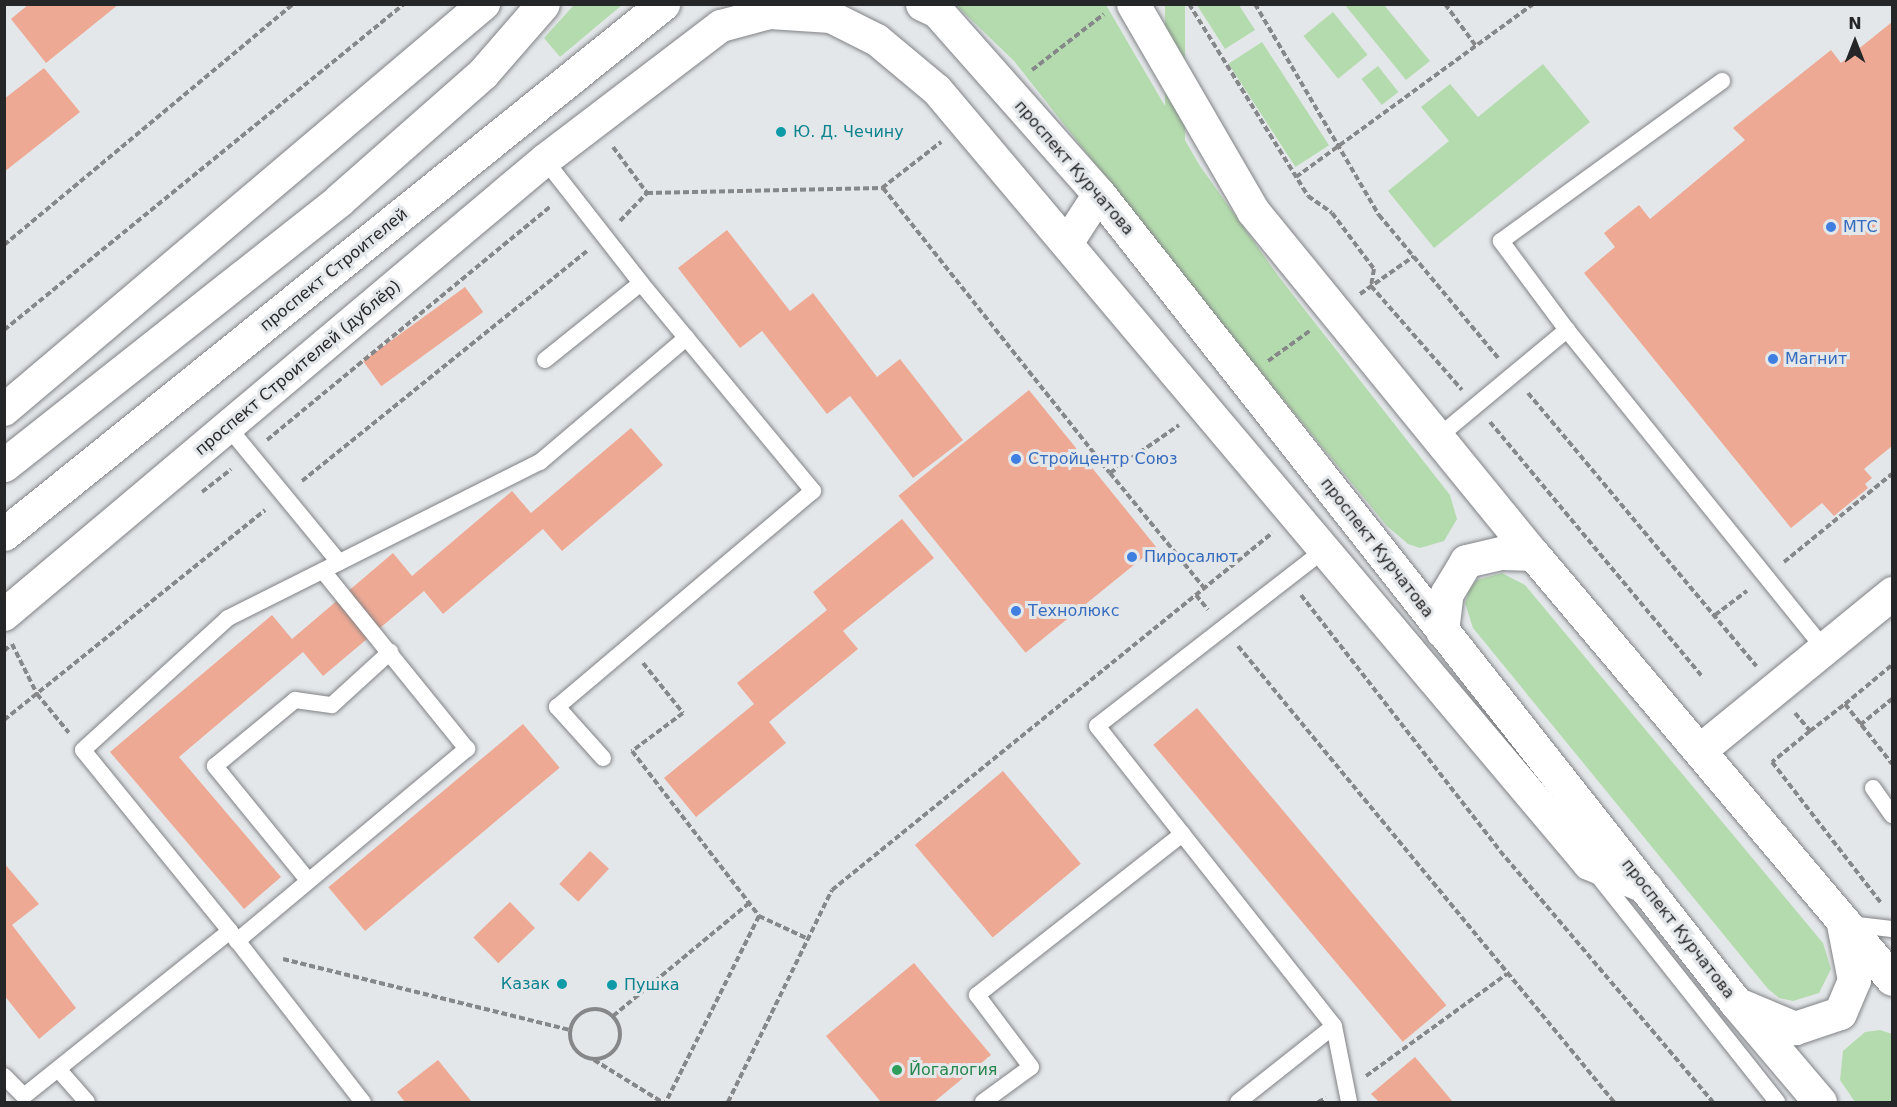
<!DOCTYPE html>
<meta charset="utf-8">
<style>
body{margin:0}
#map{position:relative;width:1897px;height:1107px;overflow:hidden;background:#e4e7ea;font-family:"DejaVu Sans",sans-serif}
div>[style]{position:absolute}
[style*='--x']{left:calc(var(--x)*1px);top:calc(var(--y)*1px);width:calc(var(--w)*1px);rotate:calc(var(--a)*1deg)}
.green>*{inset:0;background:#b4dbae;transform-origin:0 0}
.building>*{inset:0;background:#eda994;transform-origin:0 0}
.path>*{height:4px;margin-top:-2px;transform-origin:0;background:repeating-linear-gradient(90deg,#858789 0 6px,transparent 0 9px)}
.path>.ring{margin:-2px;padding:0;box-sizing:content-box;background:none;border:4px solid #858789;border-radius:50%}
.roads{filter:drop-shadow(0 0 2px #808285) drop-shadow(0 0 2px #808285)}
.service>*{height:16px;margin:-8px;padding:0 8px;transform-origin:8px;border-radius:8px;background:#fff}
.minor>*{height:32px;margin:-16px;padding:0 16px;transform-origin:16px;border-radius:16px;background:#fff}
.tertiary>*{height:33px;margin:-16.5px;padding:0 16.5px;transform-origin:16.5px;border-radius:16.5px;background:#fff}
.secondary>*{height:33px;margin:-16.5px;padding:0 16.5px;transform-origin:16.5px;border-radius:16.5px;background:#fff}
.dots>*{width:16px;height:16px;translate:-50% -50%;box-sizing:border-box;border:3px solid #e4e7ea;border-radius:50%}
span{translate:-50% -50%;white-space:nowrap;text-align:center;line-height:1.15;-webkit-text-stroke:6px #e4e7ea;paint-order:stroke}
.culture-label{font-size:16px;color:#0d838f}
.left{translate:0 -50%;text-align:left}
.right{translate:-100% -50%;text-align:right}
.street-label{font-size:16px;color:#252627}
.shop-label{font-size:16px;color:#366cbe}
.leisure-label{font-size:16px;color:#27864d}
.frame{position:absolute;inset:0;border:6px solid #252627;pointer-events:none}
.north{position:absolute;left:1825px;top:12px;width:60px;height:60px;-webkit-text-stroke:4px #e4e7ea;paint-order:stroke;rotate:0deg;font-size:16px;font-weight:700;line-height:24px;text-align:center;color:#252627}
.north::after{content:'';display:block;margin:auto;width:21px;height:27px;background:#252627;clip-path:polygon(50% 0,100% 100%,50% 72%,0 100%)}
</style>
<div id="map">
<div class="green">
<i style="clip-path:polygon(574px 5px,622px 5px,560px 57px,544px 38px)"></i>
<i style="clip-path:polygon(956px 5px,1106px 5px,1200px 166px,1279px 277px,1450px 495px,1457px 519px,1444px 541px,1420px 548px,1408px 544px,1387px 526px,1223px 326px,1014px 61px)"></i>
<i style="left:1165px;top:5px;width:20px;height:213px"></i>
<i style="clip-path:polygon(1197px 5px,1239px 5px,1255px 30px,1225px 49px)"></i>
<i style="clip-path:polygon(1345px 5px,1384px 5px,1430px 61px,1406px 80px)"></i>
<i style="left:1333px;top:12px;width:55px;height:38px;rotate:51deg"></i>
<i style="left:1262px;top:42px;width:123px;height:40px;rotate:57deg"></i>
<i style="clip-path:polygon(1543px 64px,1590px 122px,1434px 248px,1388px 191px,1449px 141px,1421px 107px,1450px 84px,1478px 117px)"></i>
<i style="left:1378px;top:66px;width:33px;height:21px;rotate:52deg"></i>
<i style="clip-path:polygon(1502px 573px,1525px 585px,1823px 943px,1831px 969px,1819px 993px,1793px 1001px,1779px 998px,1768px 989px,1473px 628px,1465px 603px,1469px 590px,1477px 580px)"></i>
<i style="clip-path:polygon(1880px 1030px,1892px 1034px,1892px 1102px,1855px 1102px,1840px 1080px,1843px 1051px,1865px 1032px)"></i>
</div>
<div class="building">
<i style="clip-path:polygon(29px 4px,119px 4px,46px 63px,11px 19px)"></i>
<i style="clip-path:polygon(1892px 22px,1892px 446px,1864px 469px,1872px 478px,1865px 484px,1868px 488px,1834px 516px,1822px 503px,1791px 528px,1584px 273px,1615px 247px,1604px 233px,1639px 205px,1650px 219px,1745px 140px,1733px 128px,1831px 50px,1841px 63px)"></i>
<i style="clip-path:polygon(44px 68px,80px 112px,4px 172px,4px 99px)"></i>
<i style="clip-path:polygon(727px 230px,790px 311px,813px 293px,877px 377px,900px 359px,963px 440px,913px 478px,850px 396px,827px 414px,762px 331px,740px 348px,678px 268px)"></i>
<i style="left:465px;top:287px;width:31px;height:126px;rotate:54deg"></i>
<i style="left:1029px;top:390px;width:202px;height:168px;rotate:51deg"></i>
<i style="clip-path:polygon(631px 428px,663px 465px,562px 551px,543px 529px,443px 614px,424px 591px,323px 676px,303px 652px,179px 757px,281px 877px,244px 909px,110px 752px,272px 615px,292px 639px,393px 553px,412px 576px,512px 491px,531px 513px)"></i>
<i style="clip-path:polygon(902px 519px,934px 558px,843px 631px,858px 649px,769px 722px,786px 743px,696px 817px,664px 778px,754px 704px,737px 683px,827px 610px,813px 592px)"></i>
<i style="left:1197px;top:708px;width:388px;height:57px;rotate:50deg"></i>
<i style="left:523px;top:724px;width:57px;height:254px;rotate:50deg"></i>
<i style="left:1003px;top:771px;width:121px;height:115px;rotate:50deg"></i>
<i style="left:590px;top:851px;width:26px;height:45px;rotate:43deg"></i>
<i style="clip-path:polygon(4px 863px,39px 904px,12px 925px,76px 1008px,39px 1039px,4px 995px)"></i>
<i style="left:510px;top:902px;width:36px;height:51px;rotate:46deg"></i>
<i style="clip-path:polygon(914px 963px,991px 1055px,934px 1102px,881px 1102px,826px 1036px)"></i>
<i style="clip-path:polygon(1415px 1057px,1453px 1102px,1379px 1102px,1371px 1094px)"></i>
<i style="clip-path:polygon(438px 1060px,472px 1102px,405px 1102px,397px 1092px)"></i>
</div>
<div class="path">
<i style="--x:1189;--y:4;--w:226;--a:58.2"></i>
<i style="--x:1308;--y:196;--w:29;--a:35"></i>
<i style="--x:1332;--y:213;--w:70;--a:53.1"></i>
<i style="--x:1374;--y:269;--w:17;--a:100"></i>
<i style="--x:1371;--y:286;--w:138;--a:48.8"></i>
<i style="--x:1255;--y:4;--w:245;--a:59.6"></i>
<i style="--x:1379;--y:215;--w:186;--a:50.2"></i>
<i style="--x:1445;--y:4;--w:52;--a:53.6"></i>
<i style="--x:1032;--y:70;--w:91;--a:-37.9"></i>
<i style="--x:613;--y:147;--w:57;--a:53.5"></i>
<i style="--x:1296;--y:177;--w:293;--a:-36.1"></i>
<i style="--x:883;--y:188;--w:364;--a:51.5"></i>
<i style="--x:1110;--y:473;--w:84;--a:-34.8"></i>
<i style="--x:620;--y:221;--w:39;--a:-46"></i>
<i style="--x:647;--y:193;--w:235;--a:-1.2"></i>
<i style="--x:882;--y:188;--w:75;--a:-37.9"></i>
<i style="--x:4;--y:245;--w:376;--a:-39.8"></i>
<i style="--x:1360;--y:294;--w:66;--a:-35.1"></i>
<i style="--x:4;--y:330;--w:516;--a:-39.18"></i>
<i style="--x:1268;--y:361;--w:53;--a:-35.8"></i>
<i style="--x:1528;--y:393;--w:356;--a:50.1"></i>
<i style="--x:1490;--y:422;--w:333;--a:50.2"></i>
<i style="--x:267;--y:440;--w:368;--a:-39.5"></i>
<i style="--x:1110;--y:473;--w:149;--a:50.7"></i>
<i style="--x:302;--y:481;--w:368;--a:-38.9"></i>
<i style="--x:202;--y:492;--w:37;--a:-38"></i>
<i style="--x:1784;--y:562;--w:139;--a:-39.2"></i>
<i style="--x:1196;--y:595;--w:19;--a:51"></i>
<i style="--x:1301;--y:595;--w:324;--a:52.1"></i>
<i style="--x:1500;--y:851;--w:329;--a:49.7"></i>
<i style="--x:1715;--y:615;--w:40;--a:-37"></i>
<i style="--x:12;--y:644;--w:56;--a:63.4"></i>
<i style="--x:37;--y:694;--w:50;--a:50.6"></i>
<i style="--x:1238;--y:646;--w:591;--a:50.49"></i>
<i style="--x:4;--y:651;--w:9;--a:-41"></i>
<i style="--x:643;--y:663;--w:64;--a:51.3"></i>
<i style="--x:683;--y:713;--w:64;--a:143.3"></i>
<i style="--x:632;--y:751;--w:208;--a:52.4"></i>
<i style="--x:759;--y:916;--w:208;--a:116.6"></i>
<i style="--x:1845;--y:704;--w:61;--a:-39.7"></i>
<i style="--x:1795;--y:713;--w:23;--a:50"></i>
<i style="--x:1810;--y:731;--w:44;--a:-37.6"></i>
<i style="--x:1845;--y:704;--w:76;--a:51.9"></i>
<i style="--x:4;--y:720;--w:335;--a:-38.8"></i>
<i style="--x:1860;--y:725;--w:41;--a:-39.1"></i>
<i style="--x:1810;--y:731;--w:49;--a:140.8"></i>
<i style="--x:1772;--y:762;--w:178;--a:52.3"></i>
<i style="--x:759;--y:916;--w:54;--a:25.1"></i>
<i style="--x:283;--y:959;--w:296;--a:13.9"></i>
<i class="ring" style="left:570px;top:1009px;width:46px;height:46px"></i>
<i style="--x:613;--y:1016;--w:177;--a:-39.7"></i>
<i style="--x:594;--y:1060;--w:80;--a:31.7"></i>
<i style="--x:1366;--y:1076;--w:174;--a:-35.9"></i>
<i style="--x:728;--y:1102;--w:236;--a:-63.9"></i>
<i style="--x:832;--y:890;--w:567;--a:-39.05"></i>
<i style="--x:1318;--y:1102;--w:9;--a:-27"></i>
</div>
<div class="roads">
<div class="service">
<i style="--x:1567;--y:330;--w:111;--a:-126.6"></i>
<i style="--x:1501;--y:241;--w:273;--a:-35.9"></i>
<i style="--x:545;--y:360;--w:123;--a:-38.7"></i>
<i style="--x:641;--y:283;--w:156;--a:-128"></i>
<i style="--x:228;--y:427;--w:175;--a:50.6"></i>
<i style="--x:1438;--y:437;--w:168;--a:-39.7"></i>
<i style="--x:1567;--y:330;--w:410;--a:51.1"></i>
<i style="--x:1324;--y:550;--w:287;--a:142.2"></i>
<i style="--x:1097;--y:726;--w:382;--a:51.7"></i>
<i style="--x:1334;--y:1026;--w:77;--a:78.8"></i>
<i style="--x:603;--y:758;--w:69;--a:-132"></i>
<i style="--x:557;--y:707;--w:335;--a:-40.2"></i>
<i style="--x:813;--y:491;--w:270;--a:-129.6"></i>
<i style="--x:1873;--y:788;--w:33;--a:55"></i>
<i style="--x:1595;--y:872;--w:293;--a:51.6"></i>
<i style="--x:307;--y:879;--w:146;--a:-129.2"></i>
<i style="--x:215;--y:766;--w:104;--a:-39.5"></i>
<i style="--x:295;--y:700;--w:37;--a:8"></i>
<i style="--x:332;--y:705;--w:79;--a:-42.4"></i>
<i style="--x:1849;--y:924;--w:43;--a:6.6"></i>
<i style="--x:232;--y:934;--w:213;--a:52.1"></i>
<i style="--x:237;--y:941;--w:300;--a:-39.9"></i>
<i style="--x:467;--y:749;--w:229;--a:-129"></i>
<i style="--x:58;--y:1069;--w:44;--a:48.7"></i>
<i style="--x:4;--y:1076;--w:28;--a:45"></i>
<i style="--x:24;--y:1096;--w:264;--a:-38.7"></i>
<i style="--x:230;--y:931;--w:233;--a:-129.1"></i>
<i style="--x:83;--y:750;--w:196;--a:-42.3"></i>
<i style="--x:228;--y:618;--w:349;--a:-26.6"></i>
<i style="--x:540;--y:462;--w:192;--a:-40.3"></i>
<i style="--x:983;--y:1102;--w:59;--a:-36.1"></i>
<i style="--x:1031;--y:1067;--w:90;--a:-126.9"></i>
<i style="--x:977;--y:995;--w:261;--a:-38.1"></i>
<i style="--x:1238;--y:1102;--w:122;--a:-38.4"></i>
</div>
<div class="minor">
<i style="--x:1068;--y:242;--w:57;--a:-57.1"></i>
<i style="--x:4;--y:410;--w:629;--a:-40.23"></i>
<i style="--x:4;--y:615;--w:707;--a:-40.07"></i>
<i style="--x:545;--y:160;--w:221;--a:-37.3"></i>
<i style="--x:721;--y:26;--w:51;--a:-14.9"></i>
<i style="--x:770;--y:13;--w:61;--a:3.8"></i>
<i style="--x:831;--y:17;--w:51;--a:26.6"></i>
<i style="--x:877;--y:40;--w:78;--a:39.8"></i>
<i style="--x:937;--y:90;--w:1012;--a:49.89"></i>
<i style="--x:1589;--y:864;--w:63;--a:22.5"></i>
</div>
<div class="tertiary">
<i style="--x:1701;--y:749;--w:247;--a:-39.2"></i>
</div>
<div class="secondary">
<i style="--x:922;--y:4;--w:17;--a:25"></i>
<i style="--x:937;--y:11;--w:244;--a:48.5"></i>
<i style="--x:1099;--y:194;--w:1030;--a:51.78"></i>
<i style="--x:1736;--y:1003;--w:130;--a:49.7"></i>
<i style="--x:1133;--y:4;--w:239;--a:59.9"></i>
<i style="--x:1253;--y:211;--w:443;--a:50.8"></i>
<i style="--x:1533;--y:554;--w:556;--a:49.81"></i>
<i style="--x:4;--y:465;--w:427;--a:-38.3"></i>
<i style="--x:339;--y:200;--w:192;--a:-41.4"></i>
<i style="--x:483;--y:73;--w:91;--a:-49"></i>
<i style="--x:4;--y:534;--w:846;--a:-38.81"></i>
<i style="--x:1442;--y:631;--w:38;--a:-83"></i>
<i style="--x:1447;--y:593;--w:37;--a:-59"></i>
<i style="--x:1466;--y:561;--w:37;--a:-13"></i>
<i style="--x:1502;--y:553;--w:31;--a:2"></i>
<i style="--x:1740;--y:1005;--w:60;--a:22.7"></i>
<i style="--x:1795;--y:1028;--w:47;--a:-18.4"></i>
<i style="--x:1840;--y:1013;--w:36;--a:-67"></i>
<i style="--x:1854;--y:980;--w:57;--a:-101.1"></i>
</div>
</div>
<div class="dots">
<i style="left:781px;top:132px;background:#0f9aa8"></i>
<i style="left:1831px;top:227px;background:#3f7fe0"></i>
<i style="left:1773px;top:359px;background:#3f7fe0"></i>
<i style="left:1016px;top:459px;background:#3f7fe0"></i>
<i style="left:1132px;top:557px;background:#3f7fe0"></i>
<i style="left:1016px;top:611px;background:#3f7fe0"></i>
<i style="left:562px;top:984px;background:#0f9aa8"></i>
<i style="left:612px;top:985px;background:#0f9aa8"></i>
<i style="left:897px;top:1070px;background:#2e9e5b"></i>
</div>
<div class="culture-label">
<span class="left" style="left:793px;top:132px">Ю. Д. Чечину</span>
<span class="right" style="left:550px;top:984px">Казак</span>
<span class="left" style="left:624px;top:985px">Пушка</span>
</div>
<div class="street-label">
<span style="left:1074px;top:168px;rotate:49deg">проспект Курчатова</span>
<span style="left:334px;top:270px;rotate:-39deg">проспект Строителей</span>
<span style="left:298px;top:368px;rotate:-40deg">проспект Строителей (дублёр)</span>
<span style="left:1377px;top:548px;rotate:52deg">проспект Курчатова</span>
<span style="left:1678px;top:929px;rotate:52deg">проспект Курчатова</span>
</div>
<div class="shop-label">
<span class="left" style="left:1843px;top:227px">МТС</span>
<span class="left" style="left:1785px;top:359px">Магнит</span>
<span class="left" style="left:1028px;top:459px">Стройцентр Союз</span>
<span class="left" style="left:1144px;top:557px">Пиросалют</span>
<span class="left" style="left:1028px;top:611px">Технолюкс</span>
</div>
<div class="leisure-label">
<span class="left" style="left:909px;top:1070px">Йогалогия</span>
</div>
<div class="frame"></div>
<div class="north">N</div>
</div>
